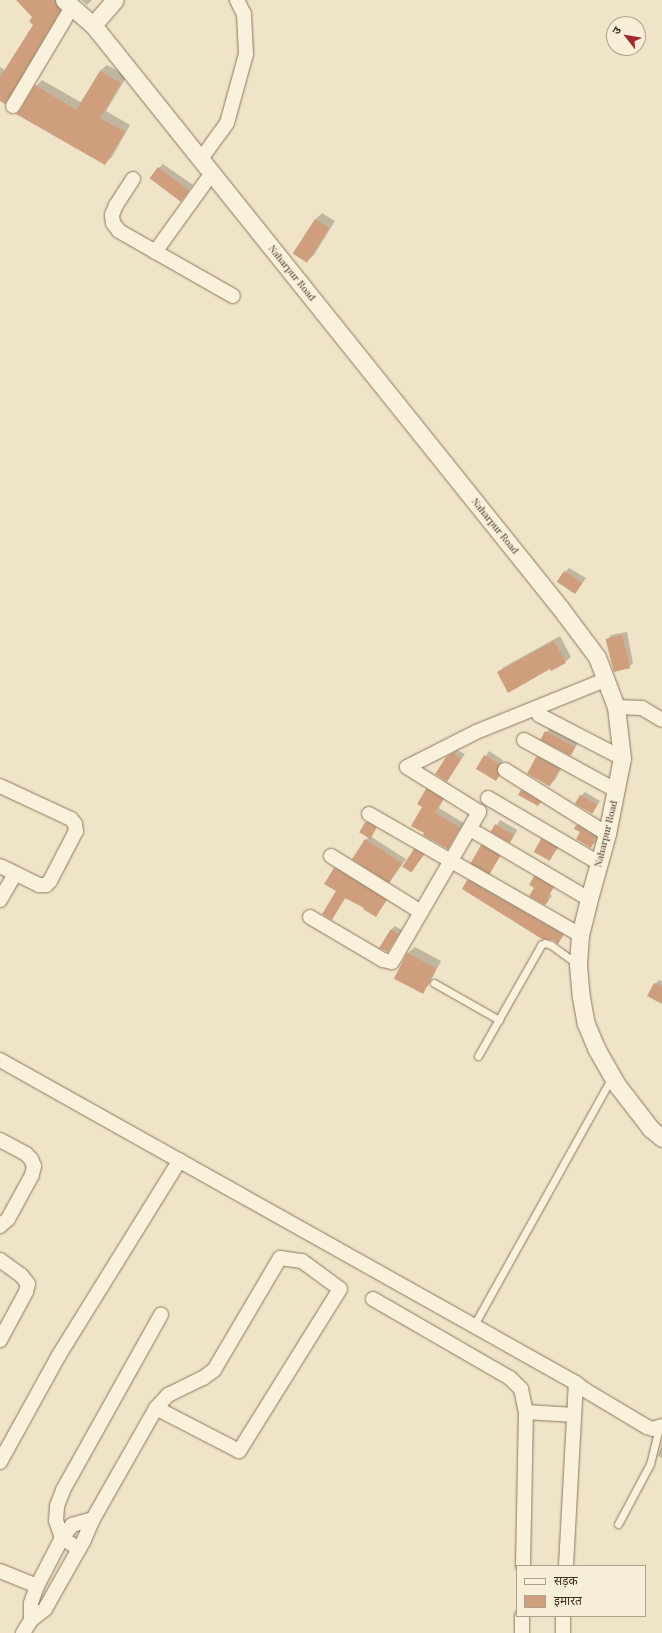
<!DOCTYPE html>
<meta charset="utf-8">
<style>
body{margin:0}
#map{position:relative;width:662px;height:1633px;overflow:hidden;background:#f0e4c8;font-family:"Playfair Display","Noto Sans Devanagari",serif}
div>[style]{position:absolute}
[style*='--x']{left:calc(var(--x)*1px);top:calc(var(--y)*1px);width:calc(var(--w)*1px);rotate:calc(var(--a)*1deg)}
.shadow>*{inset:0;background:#0003;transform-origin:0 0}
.building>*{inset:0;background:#cf9f7d;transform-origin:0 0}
.roads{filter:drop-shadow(0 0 1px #8d765c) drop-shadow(0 0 1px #8d765c)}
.service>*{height:7px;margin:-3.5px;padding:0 3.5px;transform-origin:3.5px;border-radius:3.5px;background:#faf1dc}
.minor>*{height:14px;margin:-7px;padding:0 7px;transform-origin:7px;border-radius:7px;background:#faf1dc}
.tertiary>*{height:17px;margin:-8.5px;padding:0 8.5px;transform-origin:8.5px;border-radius:8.5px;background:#faf1dc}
span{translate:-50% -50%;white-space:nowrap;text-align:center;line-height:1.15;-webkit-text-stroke:3px #f7eed8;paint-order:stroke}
.street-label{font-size:10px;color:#3d2e20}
.legend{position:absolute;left:516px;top:1565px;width:130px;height:52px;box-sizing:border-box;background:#f7eed8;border:1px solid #ada18e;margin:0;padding:5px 7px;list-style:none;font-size:12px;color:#3d2e20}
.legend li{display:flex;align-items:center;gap:8px;height:20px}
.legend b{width:20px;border:1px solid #ada18e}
.north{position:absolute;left:606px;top:16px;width:40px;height:40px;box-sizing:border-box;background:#f7eed8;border:1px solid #ada18e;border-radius:50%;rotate:301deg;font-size:11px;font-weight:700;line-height:16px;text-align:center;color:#3d2e20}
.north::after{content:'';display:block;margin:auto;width:14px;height:18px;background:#9e2a2b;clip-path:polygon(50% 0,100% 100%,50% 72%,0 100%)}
</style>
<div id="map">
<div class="shadow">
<i style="clip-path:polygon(17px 0,61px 0,64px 5px,10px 98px,5px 102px,0 100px,0 67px,6px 71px,35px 24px,34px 17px)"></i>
<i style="clip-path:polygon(81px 0,92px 0,87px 5px)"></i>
<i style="clip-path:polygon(107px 65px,127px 76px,106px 111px,130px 125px,112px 157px,105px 163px,36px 86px,42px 80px,82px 103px,100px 71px)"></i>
<i style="clip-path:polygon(163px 164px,193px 185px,181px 200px,159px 168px)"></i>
<i style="clip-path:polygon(322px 213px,335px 221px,314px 255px,307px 261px,294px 253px,316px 219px)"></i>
<i style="clip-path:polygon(569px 568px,586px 578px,576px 592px,565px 572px)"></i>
<i style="clip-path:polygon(627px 632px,633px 663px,629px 667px,607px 640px,611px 635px)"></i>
<i style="clip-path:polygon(560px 636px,571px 657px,565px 662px,550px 668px,498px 672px,504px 667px)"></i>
<i style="left:550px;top:727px;width:32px;height:14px;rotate:28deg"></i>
<i style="clip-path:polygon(457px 750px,465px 754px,447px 781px,446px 758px)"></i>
<i style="clip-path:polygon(489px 751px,503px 760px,500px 765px,503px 771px,496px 780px,477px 769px)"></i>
<i style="clip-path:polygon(544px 751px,565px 762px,555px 780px,548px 786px,528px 773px,537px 757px)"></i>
<i style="clip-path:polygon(431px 785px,446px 795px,439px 808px,464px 823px,447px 848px,425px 833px,423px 807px,426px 789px)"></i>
<i style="left:526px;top:786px;width:22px;height:6px;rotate:43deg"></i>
<i style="clip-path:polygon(585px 792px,600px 801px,592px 813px,581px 796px)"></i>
<i style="clip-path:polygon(370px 818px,379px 823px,370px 836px,406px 859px,390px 882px,366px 840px,368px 838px,360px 832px)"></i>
<i style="left:500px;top:820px;width:20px;height:14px;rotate:30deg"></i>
<i style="clip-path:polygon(581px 821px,599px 832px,595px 843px,590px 847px,581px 831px,576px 828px)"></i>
<i style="clip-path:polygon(545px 835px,561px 844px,549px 861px,541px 839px)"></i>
<i style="clip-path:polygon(485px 842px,503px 852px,490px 872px,481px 846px)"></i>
<i style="clip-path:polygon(419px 846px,427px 851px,412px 871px,414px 850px)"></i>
<i style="clip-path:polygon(339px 864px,390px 896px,376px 916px,366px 908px,346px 897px,332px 919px,337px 891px,335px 869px)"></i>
<i style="clip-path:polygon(539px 873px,556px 883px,550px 894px,552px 896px,545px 904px,536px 888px,535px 877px)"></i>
<i style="clip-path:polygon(472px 877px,566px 931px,562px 938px,558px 943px,468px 881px)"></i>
<i style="clip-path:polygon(395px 926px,402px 930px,388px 951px,391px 930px)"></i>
<i style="clip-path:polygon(415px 947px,441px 961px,428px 986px,421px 993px,396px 979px,408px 953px)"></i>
<i style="clip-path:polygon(659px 980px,662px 981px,662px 1003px,655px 984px)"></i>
<i style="clip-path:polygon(662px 1443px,662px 1458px,658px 1456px)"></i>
</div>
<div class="building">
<i style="clip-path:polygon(16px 0,53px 0,60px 10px,5px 104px,0 101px,0 77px,33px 25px,29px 21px,32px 17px)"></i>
<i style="clip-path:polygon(100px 71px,121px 83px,100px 118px,125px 132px,105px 165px,16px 114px,20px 110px,35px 85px,76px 110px)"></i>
<i style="left:158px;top:167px;width:39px;height:14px;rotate:37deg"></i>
<i style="left:315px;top:219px;width:17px;height:41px;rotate:33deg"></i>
<i style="left:564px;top:571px;width:22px;height:13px;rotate:34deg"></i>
<i style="left:622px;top:635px;width:34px;height:17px;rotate:76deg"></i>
<i style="clip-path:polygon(554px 641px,566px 663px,551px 671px,550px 669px,508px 693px,497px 672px)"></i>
<i style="left:545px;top:731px;width:34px;height:10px;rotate:28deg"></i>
<i style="clip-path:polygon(453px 753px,461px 759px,447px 782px,435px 774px,446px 757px)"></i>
<i style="clip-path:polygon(484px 755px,499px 764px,497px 770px,499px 776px,496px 781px,476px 769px)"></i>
<i style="left:536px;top:757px;width:26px;height:19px;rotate:28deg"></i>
<i style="clip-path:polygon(426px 789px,443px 799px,435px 812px,460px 828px,448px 849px,423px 835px,424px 833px,411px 826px,422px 807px,417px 804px)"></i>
<i style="clip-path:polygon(521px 790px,540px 802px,538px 806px,518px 795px)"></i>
<i style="left:580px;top:795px;width:20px;height:10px;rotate:30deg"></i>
<i style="left:365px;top:822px;width:13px;height:12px;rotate:29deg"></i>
<i style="left:495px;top:824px;width:22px;height:9px;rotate:30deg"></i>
<i style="clip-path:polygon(576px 825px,595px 837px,591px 848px,576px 839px,580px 832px,574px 829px)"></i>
<i style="left:365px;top:839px;width:44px;height:24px;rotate:33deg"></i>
<i style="left:541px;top:839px;width:18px;height:15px;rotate:29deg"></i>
<i style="left:481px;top:845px;width:22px;height:21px;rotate:30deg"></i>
<i style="left:414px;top:849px;width:11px;height:21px;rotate:34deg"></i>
<i style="clip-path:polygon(334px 868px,386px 900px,376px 917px,363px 909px,364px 908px,345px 898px,332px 920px,322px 914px,336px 891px,324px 884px)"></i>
<i style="clip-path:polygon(534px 876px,553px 888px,547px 899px,549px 900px,545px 905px,529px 896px,534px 888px,529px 885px)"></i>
<i style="clip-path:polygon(467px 880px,563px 935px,558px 944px,553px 940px,542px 939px,462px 889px)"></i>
<i style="clip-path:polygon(391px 929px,398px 934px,388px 952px,379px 948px)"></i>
<i style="left:407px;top:953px;width:33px;height:29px;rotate:27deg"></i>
<i style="clip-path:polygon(654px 983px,662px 987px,662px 1004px,647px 996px)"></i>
</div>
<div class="roads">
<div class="service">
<i style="--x:434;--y:983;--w:75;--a:29.6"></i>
<i style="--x:478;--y:1056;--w:128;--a:-60.4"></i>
<i style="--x:541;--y:945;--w:4;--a:-27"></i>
<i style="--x:545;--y:943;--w:6;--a:18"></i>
<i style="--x:551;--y:945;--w:32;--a:36"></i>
<i style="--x:474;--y:1325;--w:284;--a:-60.9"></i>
<i style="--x:618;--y:1524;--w:68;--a:-61.9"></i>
<i style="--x:650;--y:1464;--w:37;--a:-76"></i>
</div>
<div class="minor">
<i style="--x:13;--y:106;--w:115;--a:-59.2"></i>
<i style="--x:201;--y:159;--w:44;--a:-54.2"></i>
<i style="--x:227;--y:123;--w:72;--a:-74.6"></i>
<i style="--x:246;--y:54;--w:40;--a:-92.9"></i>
<i style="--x:244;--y:14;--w:16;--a:-117"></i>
<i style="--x:133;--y:179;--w:31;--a:123"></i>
<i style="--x:116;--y:205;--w:11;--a:112"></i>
<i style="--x:112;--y:215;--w:8;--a:83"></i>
<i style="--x:113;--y:223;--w:10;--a:53"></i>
<i style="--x:119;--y:231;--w:131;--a:29.7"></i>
<i style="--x:155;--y:252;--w:97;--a:-54.2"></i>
<i style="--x:616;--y:707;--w:26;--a:2"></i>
<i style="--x:642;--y:708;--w:23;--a:31"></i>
<i style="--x:539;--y:715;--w:93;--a:27.4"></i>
<i style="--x:524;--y:740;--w:106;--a:28.7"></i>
<i style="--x:407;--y:767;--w:77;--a:-26.9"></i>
<i style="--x:476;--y:732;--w:139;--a:-22"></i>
<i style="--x:505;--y:770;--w:120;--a:32.1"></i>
<i style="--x:0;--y:786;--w:78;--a:24.9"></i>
<i style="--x:71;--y:819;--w:6;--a:51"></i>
<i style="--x:75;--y:824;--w:7;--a:82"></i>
<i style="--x:76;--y:831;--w:56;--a:117.5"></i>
<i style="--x:50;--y:881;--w:6;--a:135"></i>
<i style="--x:46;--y:885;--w:7;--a:180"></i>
<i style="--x:39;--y:885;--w:43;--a:-154"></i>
<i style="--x:488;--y:798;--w:129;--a:30.4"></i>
<i style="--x:369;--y:814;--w:243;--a:29.8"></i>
<i style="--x:470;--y:829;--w:138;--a:30.5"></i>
<i style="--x:331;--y:856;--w:106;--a:31.9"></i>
<i style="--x:0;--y:900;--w:30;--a:-60"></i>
<i style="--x:310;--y:917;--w:85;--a:30.5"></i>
<i style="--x:383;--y:960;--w:9;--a:13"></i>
<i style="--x:392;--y:962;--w:6;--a:-59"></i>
<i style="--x:395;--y:957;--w:168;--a:-59.9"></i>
<i style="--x:479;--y:812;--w:85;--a:-148"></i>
<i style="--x:0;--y:1060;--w:660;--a:29.28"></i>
<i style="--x:576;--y:1383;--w:11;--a:38"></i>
<i style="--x:585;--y:1390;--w:72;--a:30.8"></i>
<i style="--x:647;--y:1427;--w:6;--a:18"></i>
<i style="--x:653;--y:1429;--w:9;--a:-18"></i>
<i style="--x:0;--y:1140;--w:30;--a:28"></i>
<i style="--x:26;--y:1154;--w:7;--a:45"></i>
<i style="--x:31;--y:1159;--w:8;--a:67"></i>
<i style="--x:34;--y:1166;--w:9;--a:103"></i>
<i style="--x:32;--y:1175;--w:50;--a:118.6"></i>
<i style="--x:8;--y:1219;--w:11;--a:139"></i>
<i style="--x:0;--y:1260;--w:26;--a:36"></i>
<i style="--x:21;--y:1275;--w:11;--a:52"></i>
<i style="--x:28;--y:1284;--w:8;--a:104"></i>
<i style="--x:26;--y:1292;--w:55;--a:118.4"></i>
<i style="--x:373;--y:1299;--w:158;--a:30"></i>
<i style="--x:510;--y:1378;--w:16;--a:45"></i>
<i style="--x:521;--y:1389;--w:24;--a:78"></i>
<i style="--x:526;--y:1412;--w:48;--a:3.6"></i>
<i style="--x:0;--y:1462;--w:122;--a:-61.1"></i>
<i style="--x:59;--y:1355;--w:229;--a:-58.2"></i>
<i style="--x:79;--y:1549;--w:20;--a:-147"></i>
<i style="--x:62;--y:1538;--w:18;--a:-109"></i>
<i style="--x:56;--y:1521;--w:15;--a:-86"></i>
<i style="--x:57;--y:1506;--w:17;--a:-69"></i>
<i style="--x:63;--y:1490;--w:201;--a:-60.8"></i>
<i style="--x:523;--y:1566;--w:154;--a:-88.9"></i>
<i style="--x:566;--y:1566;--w:183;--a:-86.9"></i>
<i style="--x:0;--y:1571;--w:40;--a:22"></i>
<i style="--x:31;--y:1620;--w:17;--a:-90"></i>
<i style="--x:31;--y:1603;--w:18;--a:-71"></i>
<i style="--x:37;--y:1586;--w:54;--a:-62.5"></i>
<i style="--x:62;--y:1538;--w:16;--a:-52"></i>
<i style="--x:72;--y:1525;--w:22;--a:-16"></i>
<i style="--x:23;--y:1633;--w:15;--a:-58"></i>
<i style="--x:31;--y:1620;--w:18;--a:-38"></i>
<i style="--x:45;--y:1609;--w:79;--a:-60.5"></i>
<i style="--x:84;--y:1540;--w:23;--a:-67"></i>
<i style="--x:93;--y:1519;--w:128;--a:-60.4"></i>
<i style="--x:156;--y:1408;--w:18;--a:-47"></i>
<i style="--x:168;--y:1395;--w:39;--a:-26"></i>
<i style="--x:203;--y:1378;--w:14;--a:-36"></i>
<i style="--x:214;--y:1370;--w:130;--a:-59.5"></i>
<i style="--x:280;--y:1258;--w:22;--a:8"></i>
<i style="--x:302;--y:1261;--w:47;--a:36.4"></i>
<i style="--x:340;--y:1289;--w:191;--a:121.9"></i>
<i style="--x:239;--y:1451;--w:93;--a:-152.6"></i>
<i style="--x:522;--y:1633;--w:17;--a:-90"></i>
<i style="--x:563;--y:1633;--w:17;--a:-90"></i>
</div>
<div class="tertiary">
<i style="--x:64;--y:0;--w:38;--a:41"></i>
<i style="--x:93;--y:25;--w:748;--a:51.29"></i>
<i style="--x:561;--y:609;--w:60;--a:53.1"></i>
<i style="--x:597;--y:657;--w:53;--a:69.2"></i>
<i style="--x:616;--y:707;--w:51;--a:83.3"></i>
<i style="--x:622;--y:758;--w:77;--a:101.2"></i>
<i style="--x:607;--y:834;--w:67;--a:105.5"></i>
<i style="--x:589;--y:899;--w:37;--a:104"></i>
<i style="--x:580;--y:935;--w:30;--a:94"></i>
<i style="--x:578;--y:965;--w:32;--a:85"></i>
<i style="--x:581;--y:997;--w:27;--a:80"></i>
<i style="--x:586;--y:1024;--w:26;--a:67"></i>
<i style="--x:596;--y:1048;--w:43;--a:60.4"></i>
<i style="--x:617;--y:1085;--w:56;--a:52.3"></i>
<i style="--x:651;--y:1129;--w:14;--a:39"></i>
<i style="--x:93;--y:25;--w:33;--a:-49"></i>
</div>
</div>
<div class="street-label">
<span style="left:292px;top:273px;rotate:51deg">Naharpur Road</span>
<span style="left:495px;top:526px;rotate:51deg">Naharpur Road</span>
<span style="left:606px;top:834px;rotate:-76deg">Naharpur Road</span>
</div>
<ul class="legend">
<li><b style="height:5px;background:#faf1dc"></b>सड़क</li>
<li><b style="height:11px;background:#cf9f7d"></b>इमारत</li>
</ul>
<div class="north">उ</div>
</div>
